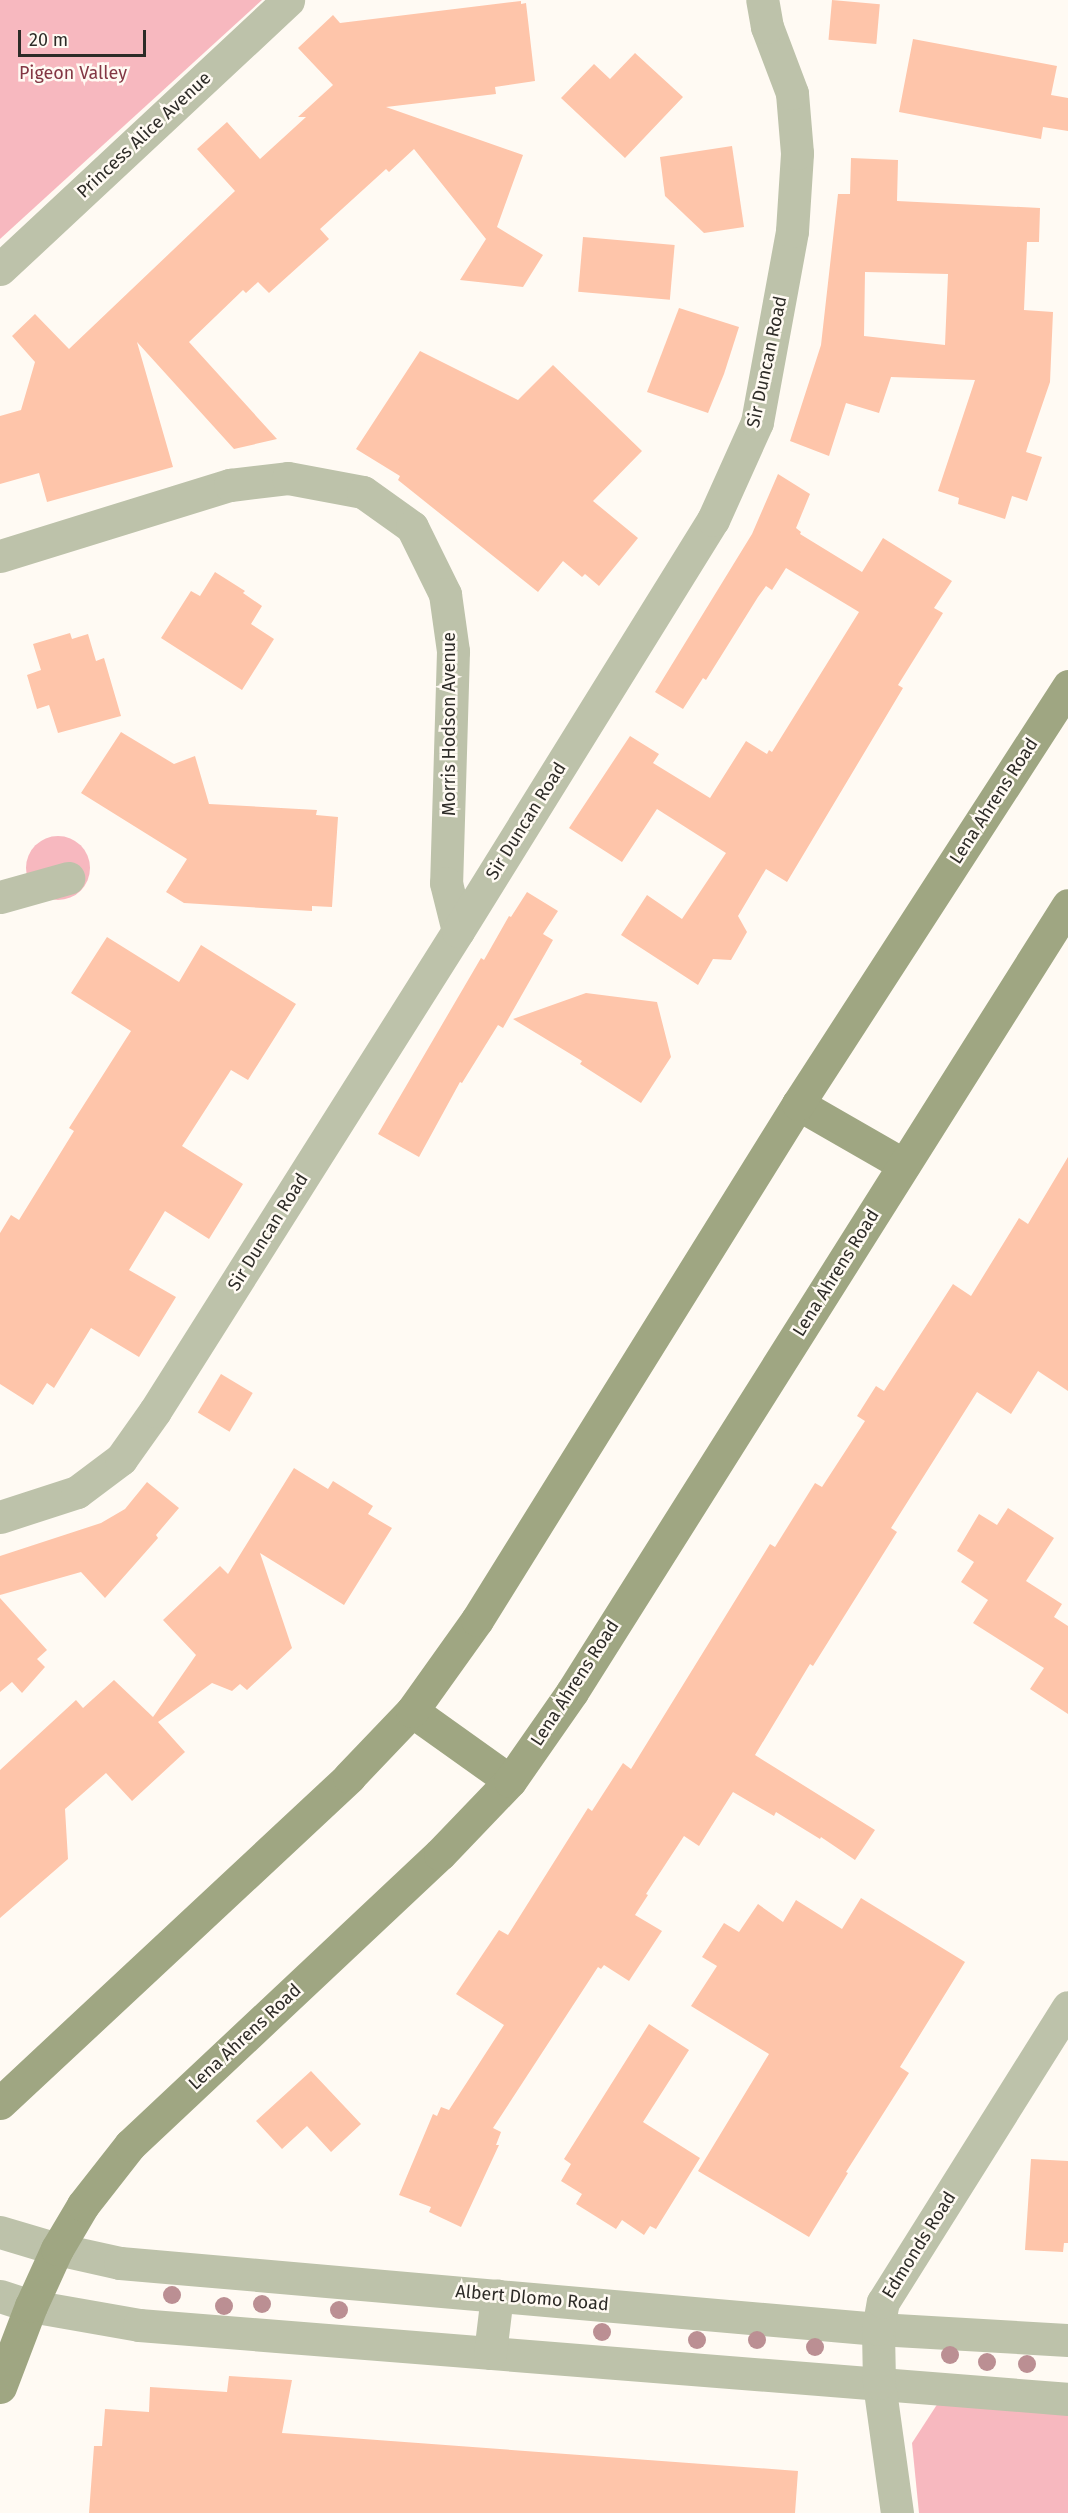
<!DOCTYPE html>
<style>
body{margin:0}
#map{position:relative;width:1068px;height:2513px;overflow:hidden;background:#fffaf3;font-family:"Fira Sans",sans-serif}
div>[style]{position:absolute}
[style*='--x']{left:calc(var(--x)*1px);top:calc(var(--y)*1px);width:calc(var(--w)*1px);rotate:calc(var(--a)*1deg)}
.green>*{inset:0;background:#f7b8bf}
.round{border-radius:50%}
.building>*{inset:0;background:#fec5aa;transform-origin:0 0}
.street>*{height:33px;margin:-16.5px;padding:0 16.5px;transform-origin:16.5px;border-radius:16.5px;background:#bdc2aa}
.secondary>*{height:33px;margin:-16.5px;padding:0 16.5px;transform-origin:16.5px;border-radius:16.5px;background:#9fa682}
.trees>*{width:18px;height:18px;margin:-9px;border-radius:50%;background:#bb8f93}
span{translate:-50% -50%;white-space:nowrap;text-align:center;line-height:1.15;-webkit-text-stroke:5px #fffaf3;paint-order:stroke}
.park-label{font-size:18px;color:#833744}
.street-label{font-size:18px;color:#2d2b27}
.scale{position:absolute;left:18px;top:30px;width:128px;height:27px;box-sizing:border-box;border:3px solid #2d2b27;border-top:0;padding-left:8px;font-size:18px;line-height:21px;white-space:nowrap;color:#2d2b27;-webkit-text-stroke:4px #fffaf3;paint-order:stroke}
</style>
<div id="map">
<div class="green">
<i style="clip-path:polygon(0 0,262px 0,0 239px)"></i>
<i class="round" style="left:26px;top:836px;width:64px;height:64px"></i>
<i style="clip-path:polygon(938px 2403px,1068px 2413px,1068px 2513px,919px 2513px,912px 2443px)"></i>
</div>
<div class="building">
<i style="left:832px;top:0;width:48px;height:40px;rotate:5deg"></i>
<i style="clip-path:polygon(521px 1px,521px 4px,526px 3px,535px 81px,495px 87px,496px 94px,386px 107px,523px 155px,497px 227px,543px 255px,523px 287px,460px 280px,486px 239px,414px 149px,389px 172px,386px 169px,320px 229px,329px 239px,269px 293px,258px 282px,246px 293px,243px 290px,189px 342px,277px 439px,234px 449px,137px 342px,173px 467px,47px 502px,39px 473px,0 484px,0 416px,21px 410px,35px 362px,12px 336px,35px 314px,69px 349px,235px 191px,197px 149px,227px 122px,260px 159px,306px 117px,298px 117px,333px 85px,298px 48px,333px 15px,340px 23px)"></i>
<i style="clip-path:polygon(913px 39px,1057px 66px,1051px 95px,1068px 98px,1068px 131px,1043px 127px,1041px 139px,899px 112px)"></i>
<i style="clip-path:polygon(635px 53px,683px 97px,625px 158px,561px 98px,594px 64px,610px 79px)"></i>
<i style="clip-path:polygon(732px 146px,744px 227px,704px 233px,665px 196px,660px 157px)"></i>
<i style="clip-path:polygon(evenodd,851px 158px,898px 160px,897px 201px,1040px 208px,1039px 242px,1027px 242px,1024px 310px,1053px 312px,1050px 382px,1026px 452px,1042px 457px,1027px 501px,1012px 496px,1005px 519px,958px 504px,959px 498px,938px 491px,975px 380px,891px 377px,879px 413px,846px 403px,829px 456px,790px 441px,821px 345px,838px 194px,850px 194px,851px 158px,865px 272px,948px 274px,945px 345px,864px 336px,865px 272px)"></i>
<i style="left:583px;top:237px;width:92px;height:55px;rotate:5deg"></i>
<i style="clip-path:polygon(679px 308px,739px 327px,724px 374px,708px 413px,647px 392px)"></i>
<i style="clip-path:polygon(420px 351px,518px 400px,553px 365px,642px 451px,593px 501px,638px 538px,599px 586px,585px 574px,582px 577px,563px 561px,538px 592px,398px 480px,400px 476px,356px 449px)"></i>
<i style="clip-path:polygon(778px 474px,810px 494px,796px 528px,801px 532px,800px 534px,862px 572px,883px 538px,952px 581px,934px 608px,943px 613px,898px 685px,903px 688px,787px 882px,766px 869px,738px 916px,747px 932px,731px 960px,713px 959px,698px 985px,621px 935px,647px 895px,682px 919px,726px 853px,657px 809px,622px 862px,569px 828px,630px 736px,659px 754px,653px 763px,710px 798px,746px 741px,767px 754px,769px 750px,772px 752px,859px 612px,786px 568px,772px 590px,766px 586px,758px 597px,706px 680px,703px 678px,683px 709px,655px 692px,752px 534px)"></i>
<i style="clip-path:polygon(215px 572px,245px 591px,243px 593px,262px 606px,251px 624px,274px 639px,242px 690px,161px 638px,191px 591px,200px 596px)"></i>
<i style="clip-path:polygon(70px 633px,72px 639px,88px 634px,96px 661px,104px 658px,121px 716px,58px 733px,49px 705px,37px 709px,27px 675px,41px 670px,33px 644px)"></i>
<i style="clip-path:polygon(121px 732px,174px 764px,195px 756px,209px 804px,317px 810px,316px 815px,338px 817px,332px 907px,312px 906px,312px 911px,184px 903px,166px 892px,187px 859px,81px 793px)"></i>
<i style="clip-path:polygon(527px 892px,558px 911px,543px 934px,553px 940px,503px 1028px,498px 1025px,462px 1083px,460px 1082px,419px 1157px,378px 1134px,481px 958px,484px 960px,509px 916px,511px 917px)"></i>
<i style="clip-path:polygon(107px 937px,179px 982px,201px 945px,296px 1004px,248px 1080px,231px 1070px,182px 1146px,243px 1184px,209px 1239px,165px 1211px,129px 1270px,176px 1297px,139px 1357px,91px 1328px,54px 1388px,47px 1383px,33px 1405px,0 1384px,0 1233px,11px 1215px,19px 1220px,74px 1131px,69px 1128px,131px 1031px,71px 993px)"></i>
<i style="clip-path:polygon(586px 993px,657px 1002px,671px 1057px,641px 1103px,580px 1064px,582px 1061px,513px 1019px)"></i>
<i style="clip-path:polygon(1068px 1157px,1068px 1391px,1038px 1371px,1011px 1414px,977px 1392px,891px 1528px,897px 1532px,813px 1666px,810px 1664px,755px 1755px,875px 1830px,855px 1860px,821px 1837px,820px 1839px,776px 1812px,774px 1816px,733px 1792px,699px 1846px,684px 1836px,646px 1894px,648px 1895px,635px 1915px,662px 1931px,629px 1981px,604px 1965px,601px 1969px,598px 1967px,493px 2128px,501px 2132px,496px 2145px,499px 2145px,461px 2227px,429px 2212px,431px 2207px,399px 2195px,433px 2114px,437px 2116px,441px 2107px,449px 2110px,504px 2025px,456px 1994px,499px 1930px,508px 1935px,588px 1808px,592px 1811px,623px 1763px,631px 1769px,770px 1544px,775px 1547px,815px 1483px,822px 1487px,865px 1421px,857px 1416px,876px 1386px,884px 1391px,953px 1284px,971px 1296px,1019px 1218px,1028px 1224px)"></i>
<i style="left:221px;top:1374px;width:37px;height:45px;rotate:31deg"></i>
<i style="clip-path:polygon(294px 1468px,328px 1489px,333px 1481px,373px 1506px,368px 1514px,392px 1528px,344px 1605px,260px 1553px,292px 1648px,247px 1690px,240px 1684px,232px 1691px,212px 1683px,158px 1722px,185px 1752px,132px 1801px,106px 1773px,65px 1809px,68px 1859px,0 1918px,0 1770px,76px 1700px,83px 1708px,114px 1680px,153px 1717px,196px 1655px,163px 1620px,220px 1566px,228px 1574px)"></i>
<i style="clip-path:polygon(147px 1482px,179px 1508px,156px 1535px,158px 1538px,105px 1598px,81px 1572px,0 1595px,0 1556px,101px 1523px,125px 1509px)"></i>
<i style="clip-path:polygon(1008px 1508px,1054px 1538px,1026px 1581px,1062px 1604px,1054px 1617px,1068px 1626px,1068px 1714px,1030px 1689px,1044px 1668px,973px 1623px,988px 1600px,961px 1582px,974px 1562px,957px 1551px,979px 1514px,997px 1525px)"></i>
<i style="clip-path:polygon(0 1598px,47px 1650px,37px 1659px,45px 1667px,22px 1693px,12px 1682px,0 1692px)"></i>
<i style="clip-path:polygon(861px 1898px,965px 1962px,900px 2067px,909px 2073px,846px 2172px,848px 2173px,809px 2237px,698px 2171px,769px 2054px,691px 2006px,717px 1966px,702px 1957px,724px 1923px,739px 1932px,758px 1904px,783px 1922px,796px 1900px,842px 1929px)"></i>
<i style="clip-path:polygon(649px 2024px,689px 2050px,643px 2122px,700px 2158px,656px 2229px,650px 2226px,644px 2235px,622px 2220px,616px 2229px,576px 2204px,582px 2194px,561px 2181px,571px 2164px,564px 2159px)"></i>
<i style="clip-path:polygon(311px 2071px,361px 2124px,331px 2152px,307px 2126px,282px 2149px,256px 2121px)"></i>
<i style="clip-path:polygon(1031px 2159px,1068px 2161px,1068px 2243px,1064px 2243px,1063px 2252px,1025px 2250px)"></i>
<i style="clip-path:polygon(229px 2376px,292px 2380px,282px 2433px,798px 2471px,795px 2513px,89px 2513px,94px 2446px,102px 2446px,105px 2409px,149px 2412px,150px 2387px,227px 2392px)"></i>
</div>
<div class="street">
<i style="--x:0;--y:269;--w:394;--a:-43"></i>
<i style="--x:0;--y:556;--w:241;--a:-17.2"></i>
<i style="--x:230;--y:485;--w:58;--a:-6.9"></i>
<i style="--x:288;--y:478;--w:76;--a:10.6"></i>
<i style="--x:363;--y:492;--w:60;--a:35.5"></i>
<i style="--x:412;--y:527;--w:75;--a:63.8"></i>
<i style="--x:445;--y:594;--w:58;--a:82"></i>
<i style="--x:453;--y:651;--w:232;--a:91.7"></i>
<i style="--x:446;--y:883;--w:49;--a:76"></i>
<i style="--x:0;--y:897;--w:71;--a:-15.6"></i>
<i style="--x:0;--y:1517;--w:81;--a:-18"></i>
<i style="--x:77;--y:1492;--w:55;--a:-36.9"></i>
<i style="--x:121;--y:1459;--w:59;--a:-54.7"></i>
<i style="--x:155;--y:1411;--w:568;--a:-57.74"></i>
<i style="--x:458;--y:931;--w:484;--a:-58.2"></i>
<i style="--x:713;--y:520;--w:107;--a:-65.8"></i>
<i style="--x:757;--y:422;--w:194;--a:-79.6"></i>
<i style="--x:792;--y:231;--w:78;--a:-86.3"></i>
<i style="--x:797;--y:153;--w:60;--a:-94.8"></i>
<i style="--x:792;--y:93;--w:71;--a:-110.7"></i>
<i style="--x:767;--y:27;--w:27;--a:-100"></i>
<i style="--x:0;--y:2232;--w:59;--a:16.6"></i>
<i style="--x:57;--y:2249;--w:65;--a:12.5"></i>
<i style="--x:120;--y:2263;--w:761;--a:4.98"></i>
<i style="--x:878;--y:2329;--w:190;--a:3.3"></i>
<i style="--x:0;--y:2296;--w:33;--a:18"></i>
<i style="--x:31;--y:2306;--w:110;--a:10"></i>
<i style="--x:139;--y:2325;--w:932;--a:4.55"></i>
<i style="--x:490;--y:2353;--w:58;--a:-83.1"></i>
<i style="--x:897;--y:2513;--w:131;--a:-97.9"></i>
<i style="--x:879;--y:2383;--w:54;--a:-91.1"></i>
<i style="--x:878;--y:2329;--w:27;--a:-80"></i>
<i style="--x:883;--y:2302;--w:348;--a:-57.9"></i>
</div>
<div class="secondary">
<i style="--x:798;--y:1104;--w:122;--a:29.9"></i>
<i style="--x:412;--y:1711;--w:120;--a:35.5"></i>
<i style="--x:0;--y:2103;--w:478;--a:-43"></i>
<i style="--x:349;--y:1777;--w:91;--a:-46.3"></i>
<i style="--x:412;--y:1711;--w:112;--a:-54.5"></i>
<i style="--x:477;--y:1620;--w:608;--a:-58.11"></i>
<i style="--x:798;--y:1104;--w:498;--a:-57.1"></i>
<i style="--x:0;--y:2387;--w:87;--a:-69.1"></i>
<i style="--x:31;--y:2306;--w:63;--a:-65.5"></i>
<i style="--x:57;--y:2249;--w:51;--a:-59.4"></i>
<i style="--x:83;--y:2205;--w:76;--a:-51.9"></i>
<i style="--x:130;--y:2145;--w:425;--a:-43.2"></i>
<i style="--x:440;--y:1854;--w:101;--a:-46.2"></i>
<i style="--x:510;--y:1781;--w:108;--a:-55.1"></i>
<i style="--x:572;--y:1692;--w:930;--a:-57.78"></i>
</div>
<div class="trees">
<i style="left:172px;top:2295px"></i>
<i style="left:262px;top:2304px"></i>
<i style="left:224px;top:2306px"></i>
<i style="left:339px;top:2310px"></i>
<i style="left:602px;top:2332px"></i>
<i style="left:697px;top:2340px"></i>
<i style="left:757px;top:2340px"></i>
<i style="left:815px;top:2347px"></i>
<i style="left:950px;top:2355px"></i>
<i style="left:987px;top:2362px"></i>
<i style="left:1027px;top:2364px"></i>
</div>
<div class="park-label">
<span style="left:73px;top:73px">Pigeon Valley</span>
</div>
<div class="street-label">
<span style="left:144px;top:135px;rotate:-43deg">Princess Alice Avenue</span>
<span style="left:767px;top:362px;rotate:-78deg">Sir Duncan Road</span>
<span style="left:449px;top:724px;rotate:-90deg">Morris Hodson Avenue</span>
<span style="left:994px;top:801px;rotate:-57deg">Lena Ahrens Road</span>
<span style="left:526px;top:821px;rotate:-58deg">Sir Duncan Road</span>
<span style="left:268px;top:1232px;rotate:-58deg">Sir Duncan Road</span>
<span style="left:836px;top:1273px;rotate:-58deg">Lena Ahrens Road</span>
<span style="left:575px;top:1683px;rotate:-57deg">Lena Ahrens Road</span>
<span style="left:245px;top:2037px;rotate:-43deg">Lena Ahrens Road</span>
<span style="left:919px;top:2245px;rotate:-58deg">Edmonds Road</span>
<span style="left:532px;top:2298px;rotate:5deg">Albert Dlomo Road</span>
</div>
<div class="scale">20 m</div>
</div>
